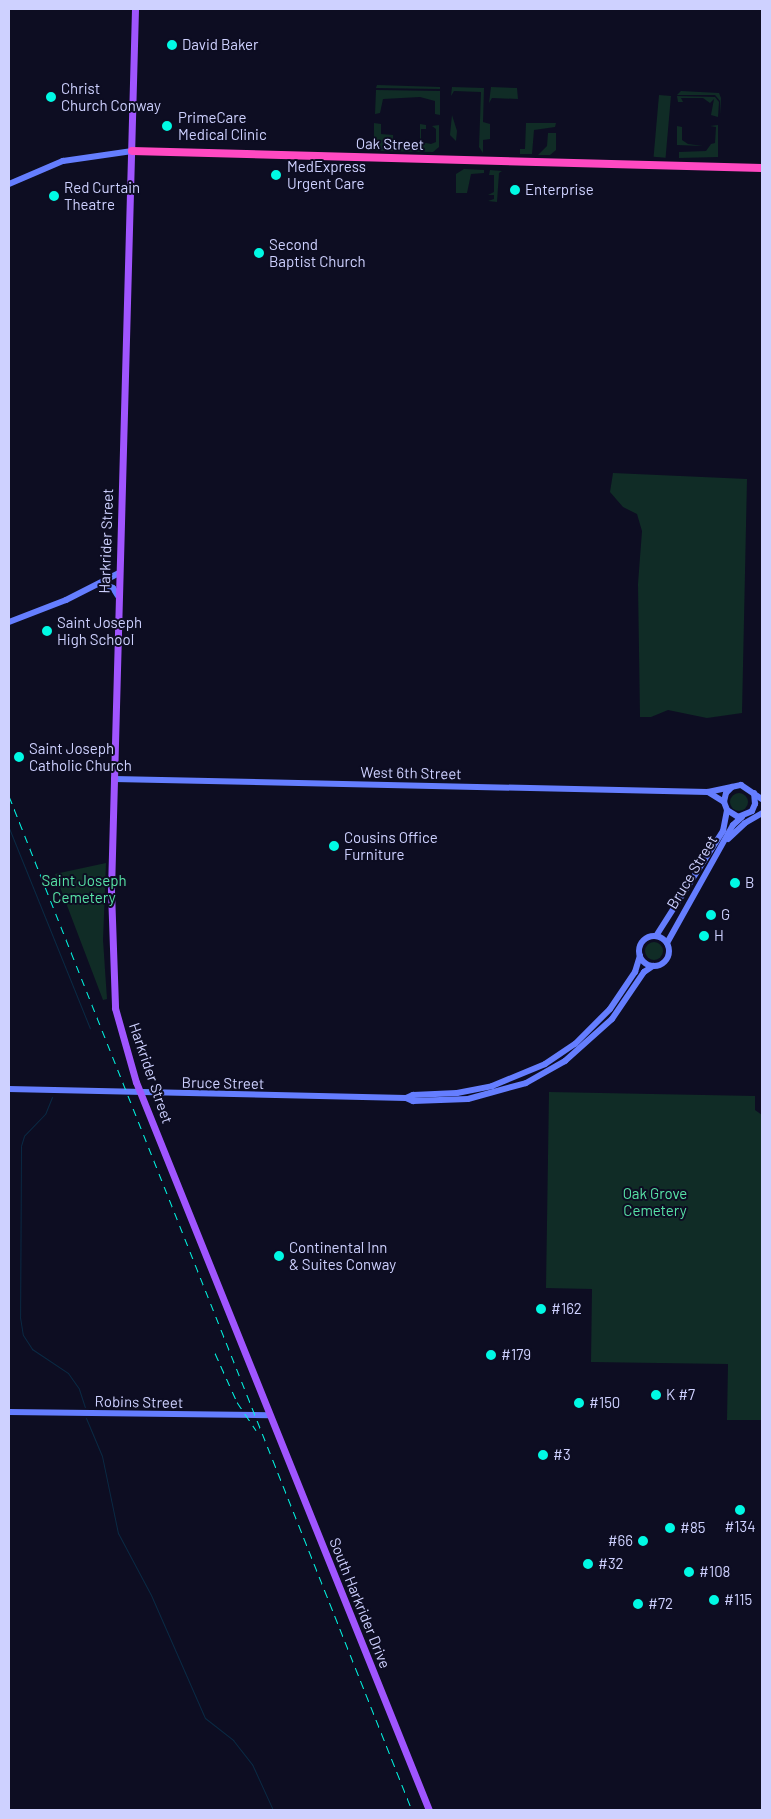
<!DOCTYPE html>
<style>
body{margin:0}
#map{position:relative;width:771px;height:1819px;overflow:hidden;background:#0d0d22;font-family:Barlow,sans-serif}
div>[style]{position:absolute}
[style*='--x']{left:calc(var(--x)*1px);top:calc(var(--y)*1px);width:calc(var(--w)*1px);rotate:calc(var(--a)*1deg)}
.green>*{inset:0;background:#102c26;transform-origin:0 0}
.round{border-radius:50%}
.stream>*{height:1px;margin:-0.5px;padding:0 0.5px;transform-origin:0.5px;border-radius:0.5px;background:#0a2a44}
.secondary>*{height:6px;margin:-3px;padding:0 3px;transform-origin:3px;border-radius:3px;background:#657eff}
.secondary>.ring{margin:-3px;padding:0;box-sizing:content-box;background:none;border:6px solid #657eff;border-radius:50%}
.primary>*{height:7px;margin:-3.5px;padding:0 3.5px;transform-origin:3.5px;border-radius:3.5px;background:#a055ff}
.highway>*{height:8px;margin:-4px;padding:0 4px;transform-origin:4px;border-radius:4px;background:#ff49c2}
.rail>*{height:1px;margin-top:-0.5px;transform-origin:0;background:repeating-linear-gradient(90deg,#00f9e4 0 8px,transparent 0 14px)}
.dots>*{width:14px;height:14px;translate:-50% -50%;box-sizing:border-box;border:2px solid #0d0d22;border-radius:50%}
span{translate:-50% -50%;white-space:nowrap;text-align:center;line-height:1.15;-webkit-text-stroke:4px #0d0d22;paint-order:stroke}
.poi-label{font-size:15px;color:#ced1ff}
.left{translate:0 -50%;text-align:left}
.right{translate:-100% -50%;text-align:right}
.street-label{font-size:15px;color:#ced1ff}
.park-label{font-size:15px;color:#57e2a6}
.frame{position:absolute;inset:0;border:10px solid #ced1ff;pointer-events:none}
</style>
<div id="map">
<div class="green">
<i style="clip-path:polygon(377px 85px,440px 87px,440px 89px,376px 88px)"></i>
<i style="clip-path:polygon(452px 87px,484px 88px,483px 122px,490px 124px,490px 139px,483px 140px,483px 153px,479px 147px,481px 92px,454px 91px,451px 96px)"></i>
<i style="clip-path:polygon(491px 87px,517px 88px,518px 99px,492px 98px,489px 103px)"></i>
<i style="clip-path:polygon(376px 90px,440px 91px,440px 115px,435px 114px,435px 101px,420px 97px,383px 99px,380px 113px,375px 114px)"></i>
<i style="clip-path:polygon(681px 91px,719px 93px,721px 98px,720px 115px,720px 101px,715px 95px,677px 95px)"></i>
<i style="left:659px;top:95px;width:12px;height:62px;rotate:5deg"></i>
<i style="clip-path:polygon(677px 96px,715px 97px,719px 102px,718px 117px,711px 115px,714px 99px,710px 103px,703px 98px,681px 98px,683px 102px,678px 102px)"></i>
<i style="clip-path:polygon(452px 115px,457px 131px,456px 141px,450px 135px)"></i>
<i style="clip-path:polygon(374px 123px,381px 124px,381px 134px,393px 135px,393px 147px,420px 148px,420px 124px,426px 125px,426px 129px,421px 129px,421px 142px,431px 144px,436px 142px,436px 129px,432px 126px,439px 125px,439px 147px,433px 152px,377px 151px,374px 146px)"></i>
<i style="clip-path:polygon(526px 123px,556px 123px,555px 127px,534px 130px,532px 154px,520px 154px,520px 149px,525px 149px)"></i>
<i style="clip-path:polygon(718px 125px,718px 157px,679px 158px,679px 152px,706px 151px,711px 144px,715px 143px,716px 127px,710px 126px)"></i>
<i style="clip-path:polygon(677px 126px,682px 127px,682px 140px,688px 144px,703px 146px,677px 145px)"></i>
<i style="clip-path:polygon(548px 133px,556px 133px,556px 150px,550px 155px,538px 155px,547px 146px)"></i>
<i style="clip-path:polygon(464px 169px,484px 170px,484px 173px,471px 174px,467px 193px,456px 193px,456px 174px)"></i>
<i style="clip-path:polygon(490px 170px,502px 171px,499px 173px,497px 202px,488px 201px,494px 199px,494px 195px,488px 195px,494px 192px,494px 175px,489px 175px)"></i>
<i style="clip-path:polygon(613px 473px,747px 479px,742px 713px,707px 718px,668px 710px,651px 717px,640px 717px,638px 584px,642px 531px,637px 514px,623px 507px,610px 492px)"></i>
<i class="round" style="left:730px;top:793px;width:18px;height:18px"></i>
<i style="clip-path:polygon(106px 863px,103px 940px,107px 999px,103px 1000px,55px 874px)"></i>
<i class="round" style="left:645px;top:942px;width:18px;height:18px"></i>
<i style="clip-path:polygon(549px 1092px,755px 1096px,755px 1110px,762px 1115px,762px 1420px,727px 1420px,728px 1364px,591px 1362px,592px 1289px,546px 1288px)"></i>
</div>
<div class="stream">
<i style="--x:9;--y:828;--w:216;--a:68"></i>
<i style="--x:52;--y:1097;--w:18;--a:112"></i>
<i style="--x:45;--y:1114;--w:30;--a:134"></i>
<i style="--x:24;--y:1136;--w:10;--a:107"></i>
<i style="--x:21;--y:1146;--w:171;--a:90.3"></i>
<i style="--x:20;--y:1317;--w:18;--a:81"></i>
<i style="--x:23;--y:1335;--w:17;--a:57"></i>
<i style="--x:32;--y:1349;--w:43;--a:33.7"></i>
<i style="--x:68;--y:1373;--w:19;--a:55"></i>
<i style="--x:79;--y:1389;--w:19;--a:72"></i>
<i style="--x:86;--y:1418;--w:41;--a:67.2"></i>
<i style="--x:102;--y:1456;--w:79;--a:78.3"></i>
<i style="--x:118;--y:1533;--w:70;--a:62"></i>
<i style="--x:151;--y:1595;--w:134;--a:66.3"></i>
<i style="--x:205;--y:1718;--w:36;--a:38"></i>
<i style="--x:233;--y:1740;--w:31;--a:52"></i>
<i style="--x:252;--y:1764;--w:51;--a:65.5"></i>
</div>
<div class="secondary">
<i style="--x:9;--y:184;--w:59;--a:-23.1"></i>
<i style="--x:63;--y:161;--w:70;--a:-8.2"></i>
<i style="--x:102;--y:583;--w:12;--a:24"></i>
<i style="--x:113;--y:588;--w:9;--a:58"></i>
<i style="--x:9;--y:622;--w:61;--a:-21.1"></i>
<i style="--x:66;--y:600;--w:59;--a:-27"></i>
<i style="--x:114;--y:779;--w:594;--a:1.25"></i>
<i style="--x:708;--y:792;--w:34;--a:-12"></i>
<i style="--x:741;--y:785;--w:25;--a:34"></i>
<i style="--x:732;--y:787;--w:8;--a:135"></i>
<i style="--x:726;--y:793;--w:9;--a:103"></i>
<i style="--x:724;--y:802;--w:9;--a:69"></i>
<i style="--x:727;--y:810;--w:13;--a:32"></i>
<i style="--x:738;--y:817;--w:15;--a:-23"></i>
<i style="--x:752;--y:811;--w:8;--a:-67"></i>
<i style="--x:755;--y:804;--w:11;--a:-95"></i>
<i style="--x:708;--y:792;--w:19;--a:32"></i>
<i style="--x:728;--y:839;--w:23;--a:-43"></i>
<i style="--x:745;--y:823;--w:20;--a:-30"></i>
<i class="ring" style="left:639px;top:936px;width:24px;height:24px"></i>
<i style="--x:656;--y:936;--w:125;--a:-57.5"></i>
<i style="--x:723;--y:831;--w:21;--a:-79"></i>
<i style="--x:667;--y:943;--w:135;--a:-60.8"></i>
<i style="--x:733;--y:825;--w:12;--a:-42"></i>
<i style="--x:9;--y:1089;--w:397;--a:1.3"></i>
<i style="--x:406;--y:1098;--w:8;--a:23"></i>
<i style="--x:413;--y:1101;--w:55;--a:-2.1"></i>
<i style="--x:468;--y:1099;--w:60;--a:-15.4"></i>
<i style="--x:526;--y:1083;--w:45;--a:-29.4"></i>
<i style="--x:565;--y:1061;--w:63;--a:-41.8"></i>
<i style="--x:612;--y:1019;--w:57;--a:-55.8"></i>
<i style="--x:644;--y:972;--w:11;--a:-34"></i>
<i style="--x:406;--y:1098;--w:8;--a:-23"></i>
<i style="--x:413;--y:1095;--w:44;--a:-2.6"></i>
<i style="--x:457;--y:1093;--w:36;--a:-11"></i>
<i style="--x:492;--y:1086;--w:57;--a:-22.5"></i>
<i style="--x:545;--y:1064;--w:36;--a:-34"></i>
<i style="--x:575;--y:1044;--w:49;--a:-45"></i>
<i style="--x:610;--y:1009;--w:45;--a:-56"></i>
<i style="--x:635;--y:972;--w:17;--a:-73"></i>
<i style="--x:9;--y:1412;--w:260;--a:0.7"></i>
</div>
<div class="primary">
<i style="--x:135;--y:9;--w:882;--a:91.56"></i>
<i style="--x:111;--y:891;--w:117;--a:88"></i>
<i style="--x:115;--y:1008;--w:77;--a:74.2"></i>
<i style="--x:136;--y:1082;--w:785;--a:68.08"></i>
</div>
<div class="highway">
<i style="--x:132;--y:151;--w:630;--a:1.55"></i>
</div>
<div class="rail">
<i style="--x:9;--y:796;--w:1091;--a:68.33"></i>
<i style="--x:215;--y:1353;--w:54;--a:65.8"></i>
<i style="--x:237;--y:1402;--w:34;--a:56"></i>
</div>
<div class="dots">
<i style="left:172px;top:45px;background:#00f9e4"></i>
<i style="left:51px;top:97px;background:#00f9e4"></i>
<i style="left:167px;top:126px;background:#00f9e4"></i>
<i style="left:276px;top:175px;background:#00f9e4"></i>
<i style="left:515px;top:190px;background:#00f9e4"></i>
<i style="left:54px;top:196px;background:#00f9e4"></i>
<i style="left:259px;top:253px;background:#00f9e4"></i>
<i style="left:47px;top:631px;background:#00f9e4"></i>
<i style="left:19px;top:757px;background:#00f9e4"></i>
<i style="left:334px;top:846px;background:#00f9e4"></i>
<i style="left:735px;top:883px;background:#00f9e4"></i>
<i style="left:711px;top:915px;background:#00f9e4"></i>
<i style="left:704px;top:936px;background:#00f9e4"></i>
<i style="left:279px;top:1256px;background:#00f9e4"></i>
<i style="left:541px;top:1309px;background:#00f9e4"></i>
<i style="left:491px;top:1355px;background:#00f9e4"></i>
<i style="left:656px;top:1395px;background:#00f9e4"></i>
<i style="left:579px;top:1403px;background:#00f9e4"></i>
<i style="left:543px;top:1455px;background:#00f9e4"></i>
<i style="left:740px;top:1510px;background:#00f9e4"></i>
<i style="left:670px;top:1528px;background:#00f9e4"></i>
<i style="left:643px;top:1541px;background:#00f9e4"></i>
<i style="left:588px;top:1564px;background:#00f9e4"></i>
<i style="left:689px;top:1572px;background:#00f9e4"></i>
<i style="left:714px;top:1600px;background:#00f9e4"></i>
<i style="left:638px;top:1604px;background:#00f9e4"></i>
</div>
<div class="poi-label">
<span class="left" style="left:182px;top:45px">David Baker</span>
<span class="left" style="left:61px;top:97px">Christ<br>Church Conway</span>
<span class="left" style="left:178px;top:126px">PrimeCare<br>Medical Clinic</span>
<span class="left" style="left:287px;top:175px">MedExpress<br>Urgent Care</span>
<span class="left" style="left:64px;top:196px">Red Curtain<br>Theatre</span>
<span class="left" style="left:525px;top:190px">Enterprise</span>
<span class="left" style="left:269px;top:253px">Second<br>Baptist Church</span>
<span class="left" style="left:57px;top:631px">Saint Joseph<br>High School</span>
<span class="left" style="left:29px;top:757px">Saint Joseph<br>Catholic Church</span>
<span class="left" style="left:344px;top:846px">Cousins Office<br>Furniture</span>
<span class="left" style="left:745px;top:883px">B</span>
<span class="left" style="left:721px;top:915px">G</span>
<span class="left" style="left:714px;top:936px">H</span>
<span class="left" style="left:289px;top:1256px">Continental Inn<br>&amp; Suites Conway</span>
<span class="left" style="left:551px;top:1309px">#162</span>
<span class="left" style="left:501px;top:1355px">#179</span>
<span class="left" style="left:666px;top:1395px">K #7</span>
<span class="left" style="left:589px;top:1403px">#150</span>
<span class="left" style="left:553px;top:1455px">#3</span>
<span style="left:740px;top:1527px">#134</span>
<span class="left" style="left:680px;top:1528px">#85</span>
<span class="right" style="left:633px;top:1541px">#66</span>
<span class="left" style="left:598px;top:1564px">#32</span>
<span class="left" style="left:699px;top:1572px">#108</span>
<span class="left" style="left:724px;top:1600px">#115</span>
<span class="left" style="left:648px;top:1604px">#72</span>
</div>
<div class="street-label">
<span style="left:390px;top:144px;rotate:1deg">Oak Street</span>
<span style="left:106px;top:541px;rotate:-88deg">Harkrider Street</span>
<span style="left:411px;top:773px;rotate:1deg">West 6th Street</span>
<span style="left:692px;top:872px;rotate:-59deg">Bruce Street</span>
<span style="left:151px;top:1073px;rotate:71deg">Harkrider Street</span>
<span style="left:223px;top:1083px;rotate:1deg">Bruce Street</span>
<span style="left:139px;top:1402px;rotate:1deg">Robins Street</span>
<span style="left:360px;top:1603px;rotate:68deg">South Harkrider Drive</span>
</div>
<div class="park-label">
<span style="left:84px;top:889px">Saint Joseph<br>Cemetery</span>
<span style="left:655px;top:1202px">Oak Grove<br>Cemetery</span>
</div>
<div class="frame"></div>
</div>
